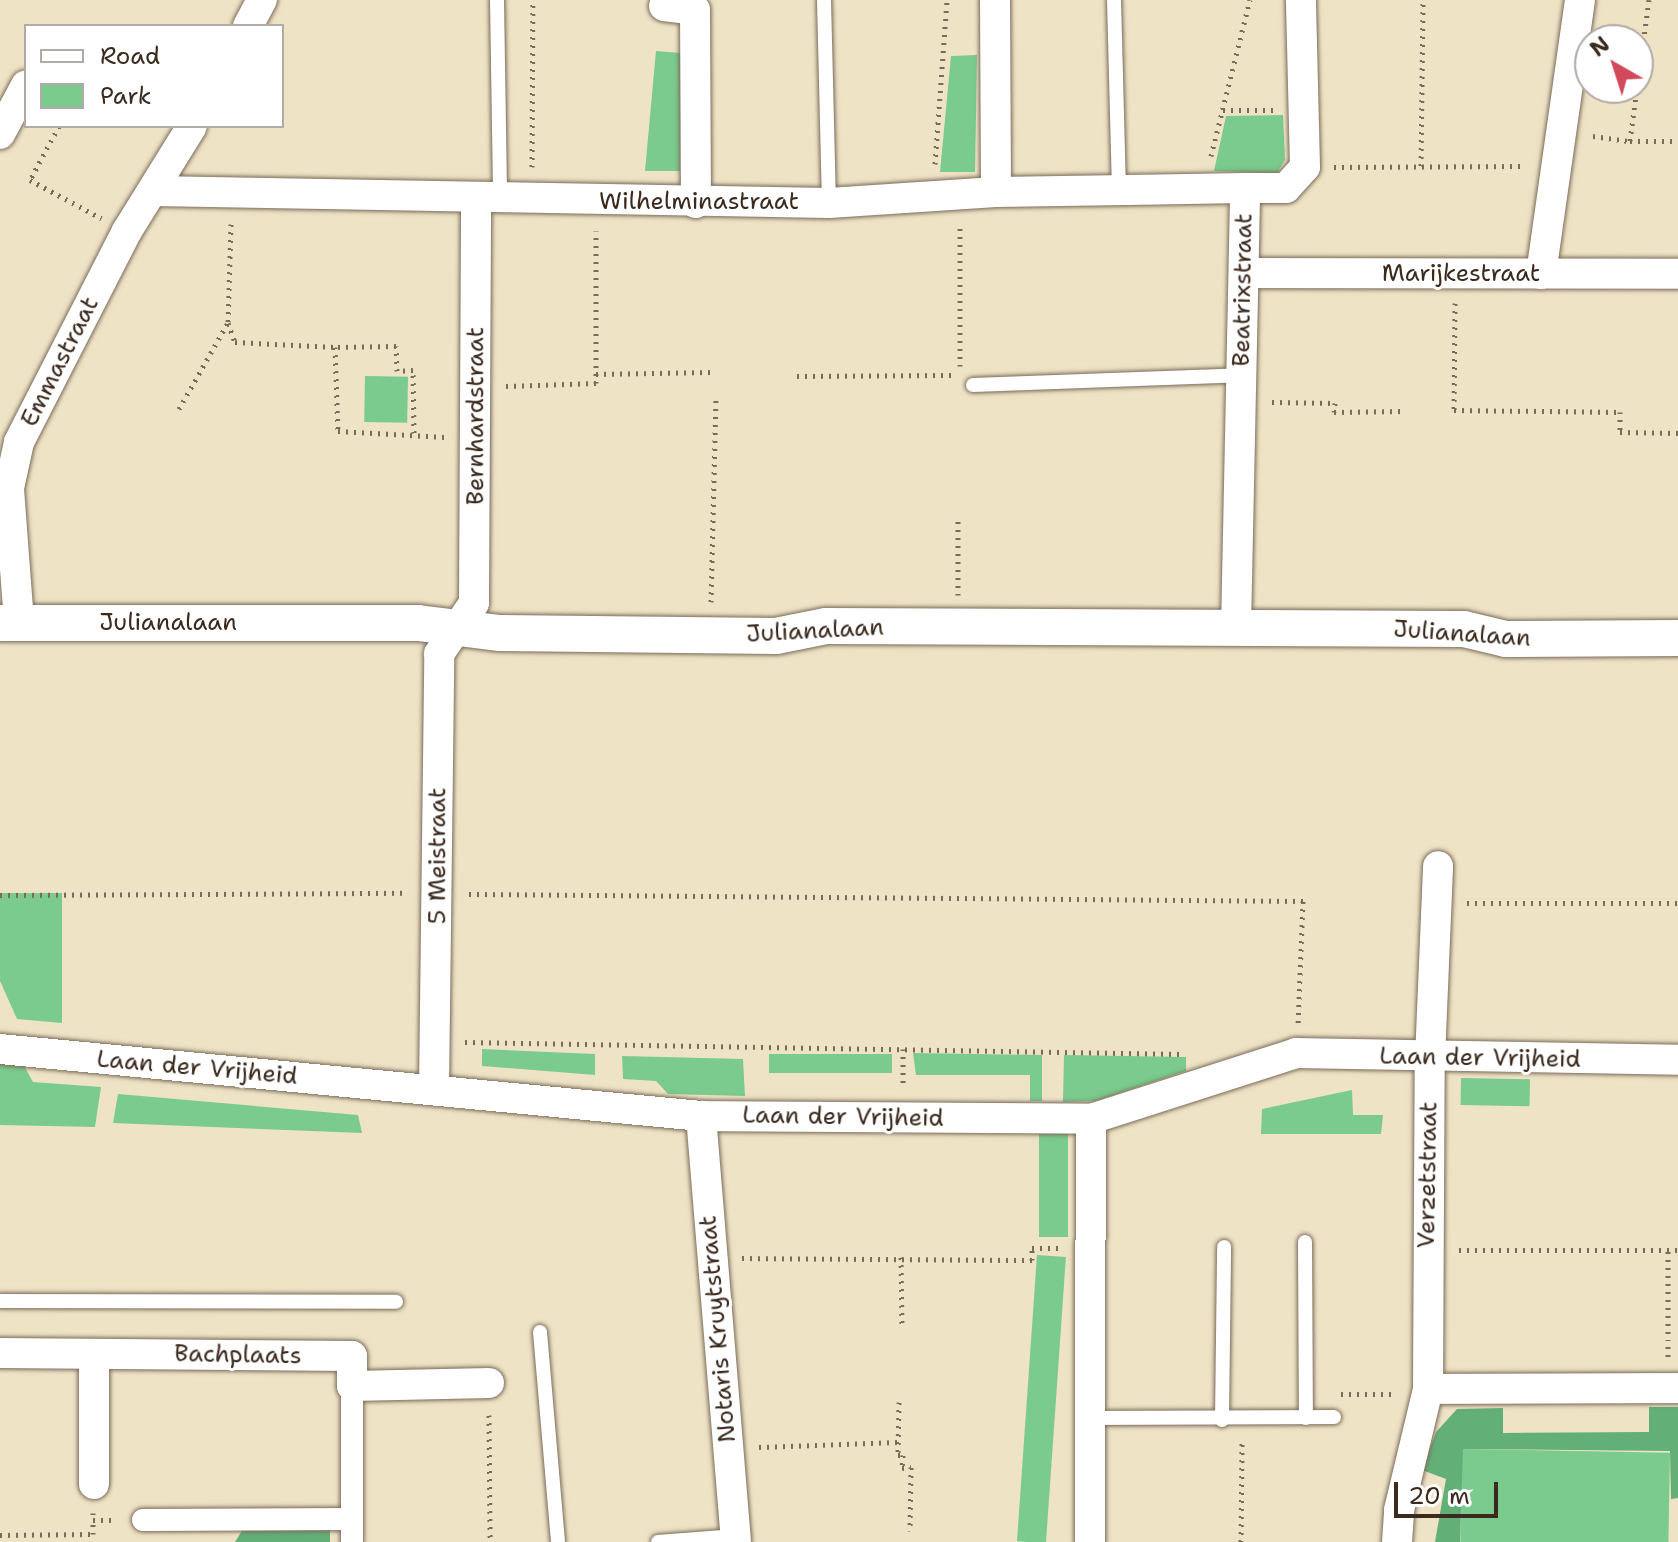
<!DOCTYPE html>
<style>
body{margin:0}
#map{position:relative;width:1678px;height:1542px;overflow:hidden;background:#efe3c6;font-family:"Shantell Sans",sans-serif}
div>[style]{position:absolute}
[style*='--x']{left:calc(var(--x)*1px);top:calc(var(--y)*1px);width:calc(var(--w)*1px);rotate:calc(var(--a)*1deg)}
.green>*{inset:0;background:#7acb8d;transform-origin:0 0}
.forest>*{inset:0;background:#63af78}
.path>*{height:5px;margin-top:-2.5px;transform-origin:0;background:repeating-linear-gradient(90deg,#7a6b59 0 2px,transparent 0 8px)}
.roads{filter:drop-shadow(0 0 2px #7a6b59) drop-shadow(0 0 2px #7a6b59)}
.service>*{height:14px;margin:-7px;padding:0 7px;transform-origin:7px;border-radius:7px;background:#fff}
.pedestrian>*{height:22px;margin:-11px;padding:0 11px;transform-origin:11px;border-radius:11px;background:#fff}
.minor>*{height:30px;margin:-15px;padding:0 15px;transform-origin:15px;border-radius:15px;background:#fff}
.tertiary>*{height:36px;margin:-18px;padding:0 18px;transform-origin:18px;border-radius:18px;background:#fff}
span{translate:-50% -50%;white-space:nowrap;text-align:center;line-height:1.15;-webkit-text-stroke:6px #fff;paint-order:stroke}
.street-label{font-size:24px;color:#3b2a1e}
.legend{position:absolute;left:24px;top:24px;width:260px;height:104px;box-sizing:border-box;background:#fff;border:2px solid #b1aaa5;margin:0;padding:10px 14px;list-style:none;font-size:24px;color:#3b2a1e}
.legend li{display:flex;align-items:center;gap:16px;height:40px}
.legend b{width:40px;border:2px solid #b1aaa5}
.north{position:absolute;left:1574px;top:24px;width:80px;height:80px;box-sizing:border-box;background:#fff;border:2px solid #b1aaa5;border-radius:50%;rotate:321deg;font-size:22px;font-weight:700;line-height:32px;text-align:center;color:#3b2a1e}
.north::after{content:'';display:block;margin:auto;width:28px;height:36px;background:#d1495b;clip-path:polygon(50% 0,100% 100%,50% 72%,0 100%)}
.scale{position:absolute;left:1394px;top:1482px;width:104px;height:36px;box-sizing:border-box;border:4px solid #3b2a1e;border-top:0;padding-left:10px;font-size:24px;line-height:28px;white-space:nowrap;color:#3b2a1e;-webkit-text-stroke:6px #fff;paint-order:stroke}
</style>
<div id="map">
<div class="green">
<i style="clip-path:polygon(656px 51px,681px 53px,680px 171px,645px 171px)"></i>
<i style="clip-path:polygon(977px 55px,975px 172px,940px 172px,951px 56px)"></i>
<i style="clip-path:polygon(1283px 115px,1285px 160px,1277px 173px,1214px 171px,1226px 116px)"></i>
<i style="left:365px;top:376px;width:43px;height:46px;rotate:1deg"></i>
<i style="clip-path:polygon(0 893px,62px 893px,62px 1023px,17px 1019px,0 981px)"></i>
<i style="clip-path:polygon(482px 1049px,595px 1054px,595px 1075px,482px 1066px)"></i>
<i style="clip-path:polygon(913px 1053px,1042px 1055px,1042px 1101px,1030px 1101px,1030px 1075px,916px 1075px)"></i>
<i style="left:769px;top:1054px;width:123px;height:19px"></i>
<i style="clip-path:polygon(1064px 1055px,1186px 1057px,1186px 1071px,1095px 1101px,1063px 1102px)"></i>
<i style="clip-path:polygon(622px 1056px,743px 1059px,745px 1096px,668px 1094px,656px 1081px,623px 1079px)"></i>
<i style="clip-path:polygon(0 1062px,22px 1062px,33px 1082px,101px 1087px,95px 1127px,0 1125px)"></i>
<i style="left:1461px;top:1078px;width:69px;height:27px;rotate:1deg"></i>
<i style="clip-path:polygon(1352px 1090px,1353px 1115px,1383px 1115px,1381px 1134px,1261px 1134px,1262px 1109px)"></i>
<i style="clip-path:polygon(118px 1094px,358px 1115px,362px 1133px,113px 1123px)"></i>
<i style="left:1039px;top:1134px;width:29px;height:103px"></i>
<i style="left:1037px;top:1255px;width:29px;height:287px;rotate:4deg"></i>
<i style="left:1462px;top:1449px;width:208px;height:93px;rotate:1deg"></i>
</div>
<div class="forest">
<i style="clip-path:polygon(1649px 1407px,1678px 1407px,1678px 1498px,1671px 1499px,1670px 1451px,1463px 1449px,1460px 1542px,1435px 1542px,1446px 1479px,1422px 1470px,1436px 1432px,1457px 1409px,1503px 1408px,1503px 1433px,1649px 1432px)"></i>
<i style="clip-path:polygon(330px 1523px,330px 1542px,235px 1542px,245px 1526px)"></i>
</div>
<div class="path">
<i style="--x:1638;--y:81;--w:82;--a:-82.3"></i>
<i style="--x:1223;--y:110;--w:51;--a:0"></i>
<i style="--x:59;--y:126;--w:61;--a:118.2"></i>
<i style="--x:30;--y:180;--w:81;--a:28.2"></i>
<i style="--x:1593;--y:136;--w:37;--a:8"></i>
<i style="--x:1630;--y:141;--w:53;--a:-82.5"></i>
<i style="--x:1630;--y:141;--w:48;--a:0"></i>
<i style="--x:1211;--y:156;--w:161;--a:-76"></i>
<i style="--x:935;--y:164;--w:164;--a:-85.8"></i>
<i style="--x:1421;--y:166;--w:166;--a:-89.3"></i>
<i style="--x:532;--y:167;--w:167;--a:-89.7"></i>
<i style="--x:1334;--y:167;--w:190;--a:-0.3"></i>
<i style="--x:231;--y:224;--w:99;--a:91.7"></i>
<i style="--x:228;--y:323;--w:20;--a:70"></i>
<i style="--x:235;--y:342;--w:100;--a:2.9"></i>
<i style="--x:1455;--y:303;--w:107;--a:90.5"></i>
<i style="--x:1454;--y:410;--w:166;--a:0.7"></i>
<i style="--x:1620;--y:412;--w:20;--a:90"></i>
<i style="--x:1620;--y:432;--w:58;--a:1"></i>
<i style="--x:960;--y:366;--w:142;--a:-90"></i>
<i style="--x:596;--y:374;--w:116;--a:-1"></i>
<i style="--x:797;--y:376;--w:157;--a:-0.4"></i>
<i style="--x:506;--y:386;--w:90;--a:-1.9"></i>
<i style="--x:596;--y:383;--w:152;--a:-90"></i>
<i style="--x:1272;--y:402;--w:63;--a:0.9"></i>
<i style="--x:1335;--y:403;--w:9;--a:96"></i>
<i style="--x:1334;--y:412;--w:72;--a:-0.8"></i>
<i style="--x:179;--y:409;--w:98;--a:-60.5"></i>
<i style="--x:414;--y:433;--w:63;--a:-90.9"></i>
<i style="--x:413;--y:370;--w:16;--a:176"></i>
<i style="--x:397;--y:371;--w:25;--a:-92"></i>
<i style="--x:396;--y:346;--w:61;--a:179.1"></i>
<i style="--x:335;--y:347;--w:84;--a:88"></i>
<i style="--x:338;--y:431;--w:107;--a:3.2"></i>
<i style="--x:958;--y:595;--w:75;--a:-90"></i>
<i style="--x:711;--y:602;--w:203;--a:-88.6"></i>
<i style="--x:469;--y:894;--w:834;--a:0.48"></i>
<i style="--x:1303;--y:901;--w:123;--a:92.3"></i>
<i style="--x:0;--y:895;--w:407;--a:-0.3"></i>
<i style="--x:1467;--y:903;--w:211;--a:0"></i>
<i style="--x:465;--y:1042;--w:718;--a:0.96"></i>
<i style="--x:903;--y:1049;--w:39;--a:90"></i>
<i style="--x:1459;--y:1250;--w:219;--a:0"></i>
<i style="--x:901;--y:1257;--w:68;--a:89.2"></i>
<i style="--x:742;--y:1258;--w:290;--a:0.4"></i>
<i style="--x:1032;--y:1260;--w:12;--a:-90"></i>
<i style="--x:1032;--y:1248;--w:28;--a:0"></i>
<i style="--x:1668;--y:1357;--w:107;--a:-90"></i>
<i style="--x:1341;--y:1394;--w:54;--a:0"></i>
<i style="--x:899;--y:1402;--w:53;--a:91.1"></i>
<i style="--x:898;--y:1455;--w:5;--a:0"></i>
<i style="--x:903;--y:1455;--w:13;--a:94"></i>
<i style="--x:902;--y:1468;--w:9;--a:-6"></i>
<i style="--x:911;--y:1467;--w:64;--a:90.9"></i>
<i style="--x:489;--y:1415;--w:127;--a:89.5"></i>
<i style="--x:759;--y:1447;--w:139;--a:-2.1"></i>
<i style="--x:93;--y:1513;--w:7;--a:90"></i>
<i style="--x:93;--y:1520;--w:23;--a:0"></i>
<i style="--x:0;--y:1535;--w:93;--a:-0.6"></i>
<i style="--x:93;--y:1534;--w:14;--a:-90"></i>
<i style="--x:1241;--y:1542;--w:103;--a:-89.4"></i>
</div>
<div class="roads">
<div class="service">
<i style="--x:497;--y:0;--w:199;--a:89.1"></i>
<i style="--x:824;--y:0;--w:203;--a:88.6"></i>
<i style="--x:1114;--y:0;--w:189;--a:88.5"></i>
<i style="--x:973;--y:385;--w:268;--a:-2.1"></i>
<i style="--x:1305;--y:1242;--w:176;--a:89.7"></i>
<i style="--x:0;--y:1301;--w:396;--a:0.1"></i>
<i style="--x:540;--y:1332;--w:211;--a:85.1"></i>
<i style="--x:1090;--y:1418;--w:244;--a:-0.2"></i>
<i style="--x:1222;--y:1420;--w:173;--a:-89.3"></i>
<i style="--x:658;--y:1542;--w:78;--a:-4.4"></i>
</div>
<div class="pedestrian">
<i style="--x:352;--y:1519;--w:133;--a:-90"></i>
<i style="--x:143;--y:1520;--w:209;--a:-0.3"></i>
<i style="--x:352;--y:1519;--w:23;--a:90"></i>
</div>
<div class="minor">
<i style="--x:995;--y:0;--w:192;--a:89.7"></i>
<i style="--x:664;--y:6;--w:31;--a:7"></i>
<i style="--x:695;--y:10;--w:193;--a:89.7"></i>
<i style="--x:248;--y:26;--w:30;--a:-62"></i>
<i style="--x:0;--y:134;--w:55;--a:-62"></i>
<i style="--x:153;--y:191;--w:676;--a:1.02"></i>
<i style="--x:829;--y:203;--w:167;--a:-3.8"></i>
<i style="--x:996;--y:192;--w:249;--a:-0.9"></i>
<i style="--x:1244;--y:273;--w:434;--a:0.1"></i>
<i style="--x:1541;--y:274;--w:277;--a:-81.9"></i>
<i style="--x:19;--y:622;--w:134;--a:-94.3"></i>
<i style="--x:9;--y:488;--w:47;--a:-77.7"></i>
<i style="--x:19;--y:442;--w:237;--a:-62.9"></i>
<i style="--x:127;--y:231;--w:123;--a:-58.2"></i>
<i style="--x:1236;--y:628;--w:440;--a:-88.8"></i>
<i style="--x:1245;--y:188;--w:41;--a:0"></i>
<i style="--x:1286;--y:188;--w:28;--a:-48"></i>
<i style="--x:1305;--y:167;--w:167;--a:-91.4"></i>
<i style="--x:0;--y:1049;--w:704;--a:5.46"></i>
<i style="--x:701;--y:1116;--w:390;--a:0.4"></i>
<i style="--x:1091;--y:1119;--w:215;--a:-17.8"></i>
<i style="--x:1296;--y:1053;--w:382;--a:1"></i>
<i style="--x:434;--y:1090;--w:436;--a:-89.3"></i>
<i style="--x:439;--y:654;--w:62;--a:-55.5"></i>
<i style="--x:474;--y:603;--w:404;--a:-89.7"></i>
<i style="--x:701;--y:1116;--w:427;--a:85.3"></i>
<i style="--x:0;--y:1353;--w:352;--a:0.5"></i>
<i style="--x:352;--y:1356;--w:30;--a:90"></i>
<i style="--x:352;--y:1386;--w:137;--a:-1.3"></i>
<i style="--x:1428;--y:1389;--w:250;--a:-0.2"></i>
<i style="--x:94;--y:1484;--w:130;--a:-90"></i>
<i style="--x:1090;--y:1542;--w:423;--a:-89.9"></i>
<i style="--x:1397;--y:1542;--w:32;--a:-86"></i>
<i style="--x:1399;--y:1510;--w:124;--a:-76.5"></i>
<i style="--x:1428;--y:1389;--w:330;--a:-89.7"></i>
<i style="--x:1430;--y:1059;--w:193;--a:-87.6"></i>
</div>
<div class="tertiary">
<i style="--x:0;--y:623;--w:418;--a:0"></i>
<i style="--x:418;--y:623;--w:83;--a:7"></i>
<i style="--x:500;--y:633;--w:276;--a:0.6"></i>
<i style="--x:776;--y:636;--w:51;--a:-11.3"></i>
<i style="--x:826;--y:626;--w:638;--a:0.27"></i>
<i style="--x:1464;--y:629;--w:43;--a:13.4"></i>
<i style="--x:1506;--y:639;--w:172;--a:-0.3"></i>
</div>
</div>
<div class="street-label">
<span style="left:699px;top:202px">Wilhelminastraat</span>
<span style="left:1461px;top:274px">Marijkestraat</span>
<span style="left:1243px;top:290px;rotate:-89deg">Beatrixstraat</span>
<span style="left:60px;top:362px;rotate:-63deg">Emmastraat</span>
<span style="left:476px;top:416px;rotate:-90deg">Bernhardstraat</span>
<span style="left:168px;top:623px">Julianalaan</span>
<span style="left:815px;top:631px;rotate:-3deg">Julianalaan</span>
<span style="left:1462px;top:634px;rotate:4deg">Julianalaan</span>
<span style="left:438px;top:856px;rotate:-90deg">5 Meistraat</span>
<span style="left:1480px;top:1058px;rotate:1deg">Laan der Vrijheid</span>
<span style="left:197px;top:1068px;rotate:5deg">Laan der Vrijheid</span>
<span style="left:843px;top:1117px;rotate:1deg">Laan der Vrijheid</span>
<span style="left:1428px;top:1175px;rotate:-89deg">Verzetstraat</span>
<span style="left:718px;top:1329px;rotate:-95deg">Notaris Kruytstraat</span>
<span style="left:238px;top:1355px;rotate:1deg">Bachplaats</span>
</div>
<ul class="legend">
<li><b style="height:10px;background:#fff"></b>Road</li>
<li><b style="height:22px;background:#7acb8d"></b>Park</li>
</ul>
<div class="north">N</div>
<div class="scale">20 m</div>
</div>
